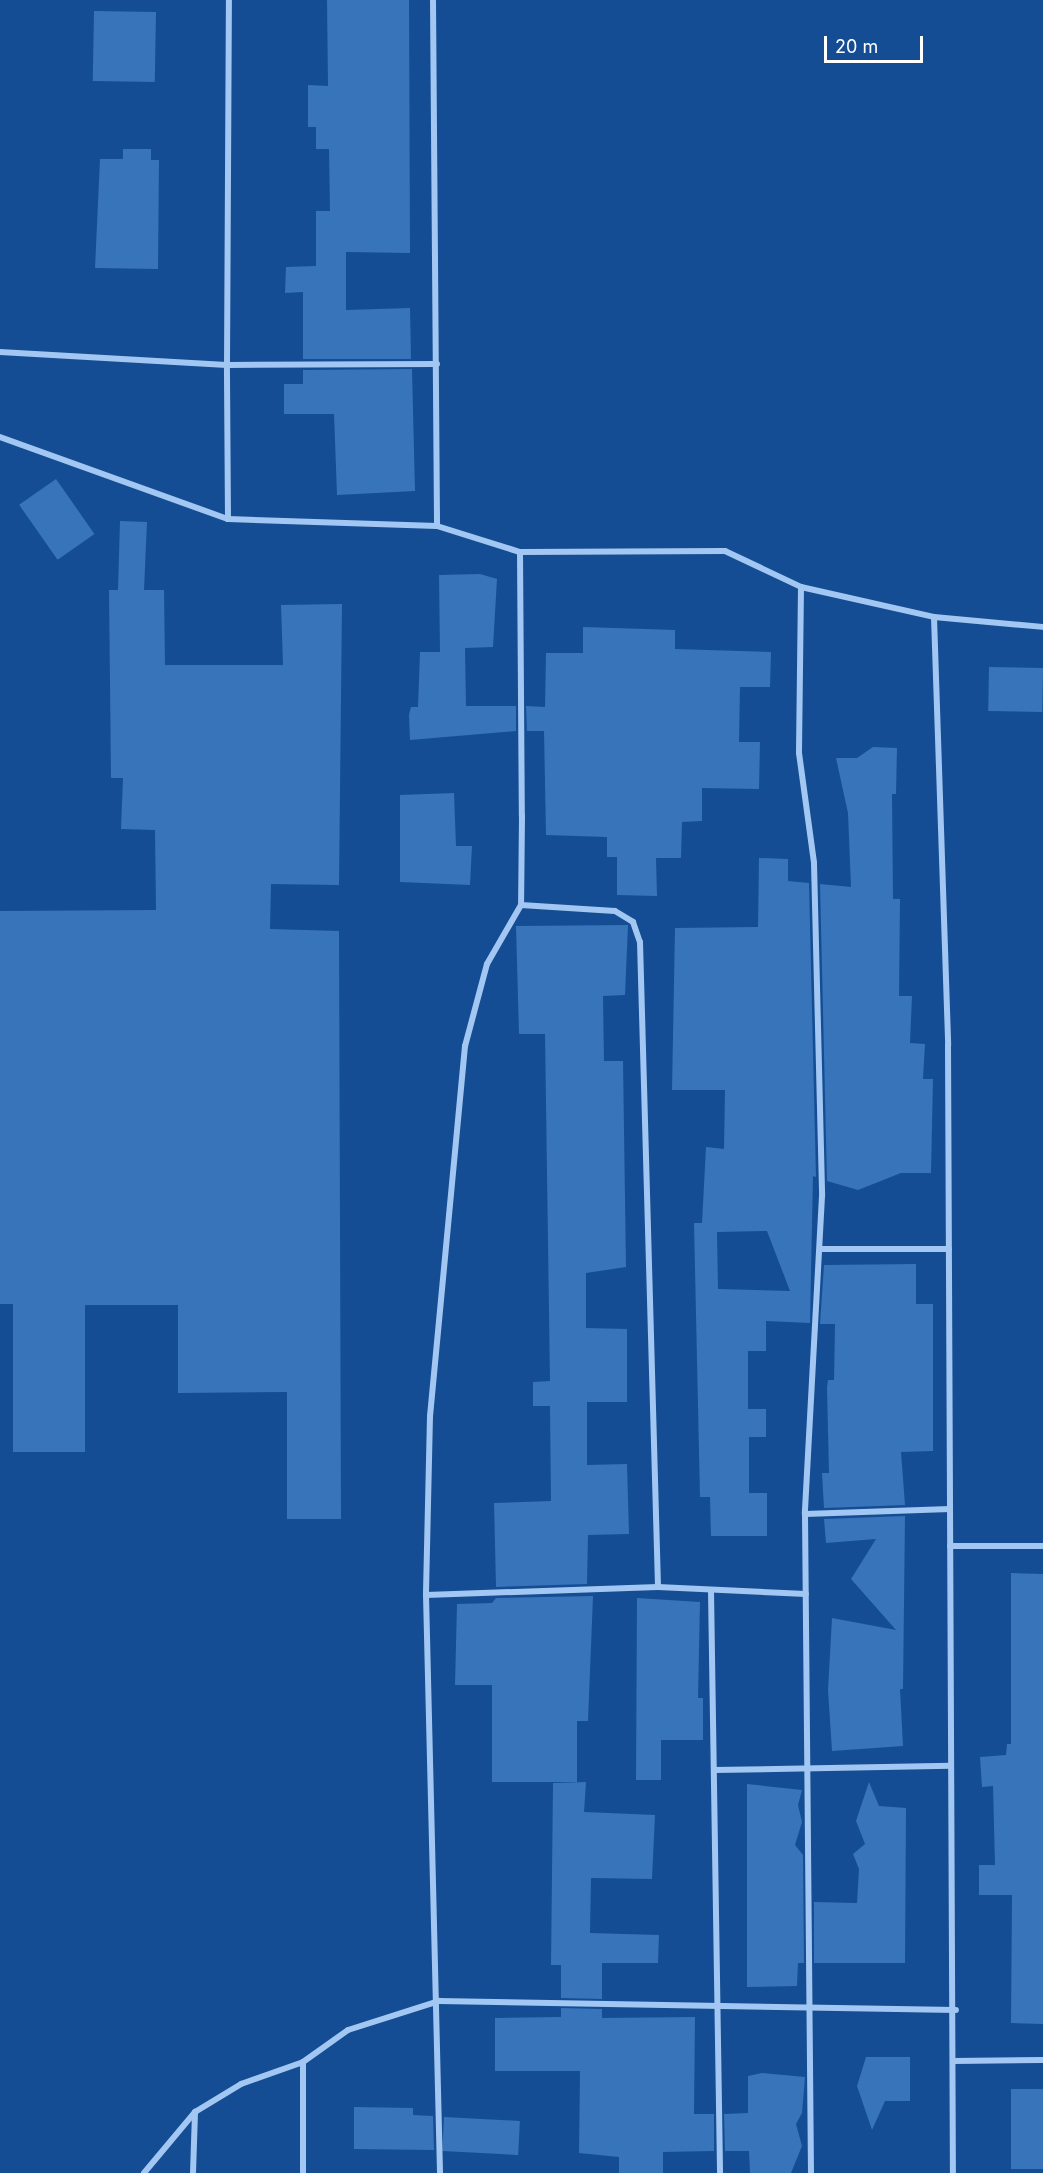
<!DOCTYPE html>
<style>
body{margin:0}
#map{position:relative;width:1043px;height:2173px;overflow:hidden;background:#144d93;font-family:Inter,sans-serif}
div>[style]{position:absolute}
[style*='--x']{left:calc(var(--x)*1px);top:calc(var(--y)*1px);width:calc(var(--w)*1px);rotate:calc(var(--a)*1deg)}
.building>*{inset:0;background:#3874ba;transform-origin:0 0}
.street>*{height:6px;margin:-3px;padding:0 3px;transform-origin:3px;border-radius:3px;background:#a2c7f2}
span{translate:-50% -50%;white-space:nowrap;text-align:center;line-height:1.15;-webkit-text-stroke:4.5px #144d93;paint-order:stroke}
.scale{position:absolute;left:824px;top:36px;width:99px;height:27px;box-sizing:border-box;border:3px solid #fff;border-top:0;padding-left:8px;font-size:18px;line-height:21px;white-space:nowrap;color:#fff;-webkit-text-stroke:4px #144d93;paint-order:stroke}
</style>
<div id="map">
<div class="building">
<i style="clip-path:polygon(327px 0,409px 0,410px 253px,346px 252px,346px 310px,410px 308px,411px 359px,303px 359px,303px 292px,285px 293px,286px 267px,316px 266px,316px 211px,330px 211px,329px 149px,316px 149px,316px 127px,308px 127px,308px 85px,328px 86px)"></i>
<i style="left:94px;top:11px;width:62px;height:70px;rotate:1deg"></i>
<i style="clip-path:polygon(123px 149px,151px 149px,151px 160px,159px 160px,158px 269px,95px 268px,100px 159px,123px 159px)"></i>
<i style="clip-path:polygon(412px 369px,415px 491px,337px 495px,334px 414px,284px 414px,284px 384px,303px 384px,303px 370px)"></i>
<i style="left:56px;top:479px;width:67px;height:45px;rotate:55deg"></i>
<i style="clip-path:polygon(120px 521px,147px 522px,144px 590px,164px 590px,165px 665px,283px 665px,281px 605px,342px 604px,339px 885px,271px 884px,270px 929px,339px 931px,341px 1519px,287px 1519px,287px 1392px,178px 1393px,178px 1305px,85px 1305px,85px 1452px,13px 1452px,13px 1304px,0 1304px,0 911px,156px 910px,155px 830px,121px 829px,123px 778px,111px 778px,109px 590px,118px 590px)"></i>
<i style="clip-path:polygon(480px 574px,497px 579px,493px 647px,465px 648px,466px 706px,516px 706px,516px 731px,410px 740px,409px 715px,411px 707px,418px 707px,420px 652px,440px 652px,439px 575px)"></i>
<i style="clip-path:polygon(583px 627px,675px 630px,675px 649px,771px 652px,770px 687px,740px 687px,739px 742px,760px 742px,759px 789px,702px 788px,702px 821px,682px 822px,681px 858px,656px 858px,657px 896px,617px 895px,617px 857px,607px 857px,607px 837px,546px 835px,544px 731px,527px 731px,526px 706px,545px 707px,546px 653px,583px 653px)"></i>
<i style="left:989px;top:667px;width:54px;height:44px;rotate:1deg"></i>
<i style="clip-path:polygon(873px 747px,897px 748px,896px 794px,892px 794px,893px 899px,900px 899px,899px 996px,912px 996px,910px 1043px,925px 1044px,923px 1079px,933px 1079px,931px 1173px,901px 1173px,858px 1190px,827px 1181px,820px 884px,851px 887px,848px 813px,836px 758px,857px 758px)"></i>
<i style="clip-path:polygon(454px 793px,456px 846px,472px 846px,470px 885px,400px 882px,400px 795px)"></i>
<i style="clip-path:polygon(evenodd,759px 858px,788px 859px,788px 881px,809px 883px,816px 1177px,813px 1176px,810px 1323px,766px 1321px,766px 1351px,748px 1351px,748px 1409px,766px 1409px,766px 1437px,749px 1437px,749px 1493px,767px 1493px,767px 1536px,711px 1536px,710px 1497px,700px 1497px,694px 1223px,702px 1223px,706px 1147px,724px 1149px,725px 1090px,672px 1090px,675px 928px,758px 927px,759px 858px,767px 1231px,790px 1291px,718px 1289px,717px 1232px,767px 1231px)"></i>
<i style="clip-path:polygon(628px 925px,625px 995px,603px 996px,604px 1061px,623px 1061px,626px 1267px,586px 1273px,586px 1328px,627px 1329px,627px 1402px,587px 1402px,587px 1465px,627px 1464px,629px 1534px,588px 1535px,587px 1584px,496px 1587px,494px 1503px,551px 1501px,550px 1406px,533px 1406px,533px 1382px,550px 1381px,545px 1034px,519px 1034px,516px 926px)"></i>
<i style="clip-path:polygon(916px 1264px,916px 1304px,933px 1304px,933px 1451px,901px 1452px,905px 1505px,824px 1508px,822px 1473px,829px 1473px,827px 1387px,828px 1380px,834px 1380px,835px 1324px,820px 1324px,824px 1265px)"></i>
<i style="clip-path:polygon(905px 1516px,903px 1689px,900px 1689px,903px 1746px,832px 1751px,828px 1690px,832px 1618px,896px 1630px,851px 1579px,876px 1539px,826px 1543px,824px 1519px)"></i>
<i style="clip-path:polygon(1011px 1573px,1043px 1574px,1043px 2024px,1011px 2023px,1012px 1895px,979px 1895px,979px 1865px,995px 1865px,993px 1786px,982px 1787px,980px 1757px,1006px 1755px,1007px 1744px,1011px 1744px)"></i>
<i style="clip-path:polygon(593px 1596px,588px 1721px,577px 1721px,577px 1782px,492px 1782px,492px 1685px,455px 1685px,457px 1604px,492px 1603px,496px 1598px)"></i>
<i style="clip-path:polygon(637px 1598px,700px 1602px,698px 1698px,703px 1698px,703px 1740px,661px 1740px,661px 1780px,636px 1780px)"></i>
<i style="clip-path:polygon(586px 1782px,584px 1812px,655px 1815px,652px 1879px,591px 1878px,590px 1933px,659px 1935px,658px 1963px,602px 1963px,602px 1999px,561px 1998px,561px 1965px,551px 1965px,553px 1783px)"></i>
<i style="clip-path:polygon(869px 1782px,879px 1806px,906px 1808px,905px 1963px,814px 1963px,814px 1902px,857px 1903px,859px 1869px,853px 1854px,865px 1844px,856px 1821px)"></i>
<i style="clip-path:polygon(747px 1784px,802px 1790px,798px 1805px,802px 1822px,795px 1845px,803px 1855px,804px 1963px,798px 1963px,797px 1986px,747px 1987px)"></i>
<i style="clip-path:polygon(561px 2008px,602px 2009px,602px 2018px,695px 2017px,694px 2114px,714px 2114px,714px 2151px,663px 2152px,663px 2173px,619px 2173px,619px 2157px,579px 2153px,580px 2071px,495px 2071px,495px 2018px,561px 2017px)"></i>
<i style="clip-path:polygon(866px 2057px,910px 2057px,910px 2101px,885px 2101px,872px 2130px,857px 2086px)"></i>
<i style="clip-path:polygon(762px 2073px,805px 2077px,802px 2113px,796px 2124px,802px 2146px,791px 2173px,750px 2173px,749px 2151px,725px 2151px,724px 2114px,748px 2113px,748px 2076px)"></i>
<i style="left:1011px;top:2089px;width:32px;height:80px"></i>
<i style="clip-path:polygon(354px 2107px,413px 2108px,413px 2115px,433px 2116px,434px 2150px,354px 2149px)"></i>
<i style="left:444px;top:2117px;width:76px;height:34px;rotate:3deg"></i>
</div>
<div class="street">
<i style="--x:433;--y:0;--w:526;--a:89.56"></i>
<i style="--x:437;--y:526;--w:87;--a:17.4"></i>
<i style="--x:520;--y:552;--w:264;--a:89.6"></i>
<i style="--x:522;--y:816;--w:89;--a:90.6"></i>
<i style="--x:521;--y:905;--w:68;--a:120"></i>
<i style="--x:487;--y:964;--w:85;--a:105"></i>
<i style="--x:465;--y:1046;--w:372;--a:95.4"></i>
<i style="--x:430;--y:1416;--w:179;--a:91.3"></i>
<i style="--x:426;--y:1595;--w:578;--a:88.61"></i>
<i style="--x:0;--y:352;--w:227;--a:3.3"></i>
<i style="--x:227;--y:365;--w:365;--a:-89.7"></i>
<i style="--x:0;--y:437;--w:242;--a:19.8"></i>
<i style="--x:437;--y:526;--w:209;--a:-178.1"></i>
<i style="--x:228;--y:519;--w:154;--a:-90.4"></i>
<i style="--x:227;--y:365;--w:210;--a:-0.3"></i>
<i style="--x:520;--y:552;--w:205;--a:-0.3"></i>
<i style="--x:725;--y:551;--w:84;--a:25.3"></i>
<i style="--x:801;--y:587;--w:136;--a:12.7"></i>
<i style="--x:934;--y:617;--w:109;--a:5.2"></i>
<i style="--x:801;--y:587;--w:166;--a:90.7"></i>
<i style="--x:799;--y:753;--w:111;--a:82.2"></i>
<i style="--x:814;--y:863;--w:333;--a:88.6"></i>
<i style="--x:822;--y:1196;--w:318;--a:93.1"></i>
<i style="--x:805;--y:1514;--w:659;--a:89.48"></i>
<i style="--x:934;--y:617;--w:428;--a:88.1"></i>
<i style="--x:948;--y:1045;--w:1128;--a:89.75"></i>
<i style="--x:521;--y:905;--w:94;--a:3.7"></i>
<i style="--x:615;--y:911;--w:21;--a:31"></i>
<i style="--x:633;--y:922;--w:21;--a:71"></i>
<i style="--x:640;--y:942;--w:645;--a:88.4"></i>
<i style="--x:822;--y:1249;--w:127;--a:0"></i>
<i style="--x:805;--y:1514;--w:145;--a:-2"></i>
<i style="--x:950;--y:1546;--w:93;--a:0"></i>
<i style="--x:711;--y:1591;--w:582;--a:89.11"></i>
<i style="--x:426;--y:1595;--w:232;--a:-2"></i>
<i style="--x:658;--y:1587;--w:148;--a:2.7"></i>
<i style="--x:714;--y:1770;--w:237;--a:-1"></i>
<i style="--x:953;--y:2061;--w:90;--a:-0.6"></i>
<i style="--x:144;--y:2173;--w:80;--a:-50.1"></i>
<i style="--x:195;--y:2112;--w:54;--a:-31.3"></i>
<i style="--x:241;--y:2084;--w:66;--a:-19.5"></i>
<i style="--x:303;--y:2062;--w:55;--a:-35.4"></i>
<i style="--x:348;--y:2030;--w:96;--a:-17.7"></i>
<i style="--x:439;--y:2001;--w:517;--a:1"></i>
<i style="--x:193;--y:2173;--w:61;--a:-88.1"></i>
<i style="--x:303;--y:2173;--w:111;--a:-90"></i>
</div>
<div class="scale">20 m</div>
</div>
